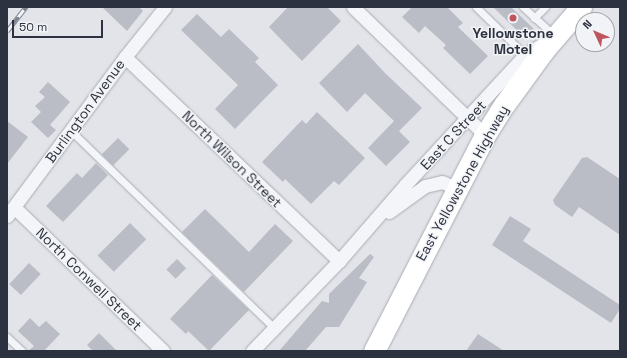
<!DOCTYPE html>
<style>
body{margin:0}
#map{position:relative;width:627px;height:358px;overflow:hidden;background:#e2e4e9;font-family:"Space Grotesk",sans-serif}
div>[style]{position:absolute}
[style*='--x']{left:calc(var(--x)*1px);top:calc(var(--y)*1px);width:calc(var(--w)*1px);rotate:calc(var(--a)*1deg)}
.building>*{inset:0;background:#babdc5;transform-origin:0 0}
.roads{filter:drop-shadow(0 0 1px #a8abb3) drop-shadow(0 0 1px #a8abb3)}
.lane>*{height:7px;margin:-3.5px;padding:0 3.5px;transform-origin:3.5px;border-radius:3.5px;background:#f4f5f8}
.street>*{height:13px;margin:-6.5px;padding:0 6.5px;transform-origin:6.5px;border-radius:6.5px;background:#f4f5f8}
.primary>*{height:21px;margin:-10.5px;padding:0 10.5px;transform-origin:10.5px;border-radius:10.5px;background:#fff}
.rail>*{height:4.5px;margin-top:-2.25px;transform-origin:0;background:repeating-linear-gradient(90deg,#f2f3f6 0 9px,#7d8391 0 18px);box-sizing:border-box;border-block:1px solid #7d8391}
.dots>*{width:11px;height:11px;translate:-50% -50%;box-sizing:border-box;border:2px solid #f2f3f6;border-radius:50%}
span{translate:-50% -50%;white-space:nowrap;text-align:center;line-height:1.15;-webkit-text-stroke:3px #f2f3f6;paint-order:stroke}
.poi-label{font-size:14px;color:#2c323f;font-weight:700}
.street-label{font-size:14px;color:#2c323f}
.frame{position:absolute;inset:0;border:8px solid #2c323f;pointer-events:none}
.north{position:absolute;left:575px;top:12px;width:40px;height:40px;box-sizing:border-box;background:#f2f3f6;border:1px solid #a3a6ad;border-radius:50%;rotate:314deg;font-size:11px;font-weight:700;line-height:16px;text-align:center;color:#2c323f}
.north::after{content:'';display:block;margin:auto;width:14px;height:18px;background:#bf565f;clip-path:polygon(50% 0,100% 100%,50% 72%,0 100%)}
.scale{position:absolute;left:12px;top:20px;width:91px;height:18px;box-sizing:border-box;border:2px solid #2c323f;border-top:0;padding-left:5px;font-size:12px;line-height:14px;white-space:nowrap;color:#2c323f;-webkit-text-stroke:3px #f2f3f6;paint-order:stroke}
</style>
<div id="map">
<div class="building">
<i style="clip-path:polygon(102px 7px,139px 7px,143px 11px,127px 31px)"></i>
<i style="clip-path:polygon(288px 7px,327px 7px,341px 21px,302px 61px,269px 27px)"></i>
<i style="clip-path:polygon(412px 7px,447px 7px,463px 23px,458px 27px,488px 56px,470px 74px,443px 48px,446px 45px,425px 26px,419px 33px,402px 17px)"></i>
<i style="clip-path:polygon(493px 7px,511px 7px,534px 29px,525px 38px)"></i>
<i style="clip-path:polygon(197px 14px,221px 37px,229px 29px,259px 58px,255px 62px,278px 85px,235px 129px,215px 109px,238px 85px,181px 30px)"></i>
<i style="clip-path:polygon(358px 44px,385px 73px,422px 108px,399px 131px,410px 142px,386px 166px,368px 148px,394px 121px,365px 93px,347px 112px,319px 83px)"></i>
<i style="clip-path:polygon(48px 82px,70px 102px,50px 125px,56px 130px,48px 138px,31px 122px,41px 112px,35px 106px,45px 97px,39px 92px)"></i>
<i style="clip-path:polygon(317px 112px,365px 158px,339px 185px,334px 181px,311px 204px,285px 179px,283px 182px,262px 162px,302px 120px,306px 124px)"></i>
<i style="clip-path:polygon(7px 121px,28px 137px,7px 164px)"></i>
<i style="left:118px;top:138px;width:16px;height:23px;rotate:45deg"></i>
<i style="clip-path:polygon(587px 157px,620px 179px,620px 235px,579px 207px,572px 217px,555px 205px,553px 200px,582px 158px)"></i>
<i style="clip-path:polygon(96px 163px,108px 175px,63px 222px,46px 206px,77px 173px,82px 178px)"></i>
<i style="clip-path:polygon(205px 209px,249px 252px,275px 224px,293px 241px,244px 292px,182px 232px)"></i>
<i style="clip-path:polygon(510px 216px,531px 229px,523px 241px,620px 305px,620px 309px,611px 323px,492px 245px)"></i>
<i style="left:130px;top:223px;width:23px;height:46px;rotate:45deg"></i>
<i style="clip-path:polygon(370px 254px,374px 257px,359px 278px,367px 282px,339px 327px,326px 327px,305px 351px,279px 351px,322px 301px,329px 303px,329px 294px)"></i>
<i style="left:177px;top:259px;width:13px;height:15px;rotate:45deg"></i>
<i style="left:29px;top:263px;width:16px;height:29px;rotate:43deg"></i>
<i style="clip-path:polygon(212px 275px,249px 310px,209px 351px,188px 331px,186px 334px,170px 319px)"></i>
<i style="clip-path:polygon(30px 318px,39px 327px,46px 321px,60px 334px,44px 351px,28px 351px,34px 346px,18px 331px)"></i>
<i style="clip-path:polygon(99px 333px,117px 351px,93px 351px,87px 345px)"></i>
<i style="clip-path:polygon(478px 334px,504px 351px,466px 351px)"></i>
</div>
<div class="roads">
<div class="lane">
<i style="--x:476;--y:7;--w:69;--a:44.4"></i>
<i style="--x:523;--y:7;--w:43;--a:42.2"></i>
<i style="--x:534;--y:18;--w:16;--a:-45"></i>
<i style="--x:70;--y:130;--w:284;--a:44.1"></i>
<i style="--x:7;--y:337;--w:21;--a:43"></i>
</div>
<div class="street">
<i style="--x:353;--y:7;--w:184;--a:44.1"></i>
<i style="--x:125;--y:57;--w:296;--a:43.6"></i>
<i style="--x:14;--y:207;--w:207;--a:44"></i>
<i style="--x:389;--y:212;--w:44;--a:-35.8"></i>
<i style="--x:425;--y:186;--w:17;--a:-13"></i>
<i style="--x:442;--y:182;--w:15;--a:23"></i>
<i style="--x:7;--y:216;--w:198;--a:-53.4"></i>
<i style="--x:125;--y:57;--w:64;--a:-51.3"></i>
<i style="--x:252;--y:351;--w:125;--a:-46"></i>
<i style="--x:339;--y:261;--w:101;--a:-49"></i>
<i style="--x:405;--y:185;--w:177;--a:-47.3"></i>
<i style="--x:525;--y:55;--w:22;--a:-32"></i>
</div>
<div class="primary">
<i style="--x:374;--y:351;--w:243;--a:-62.8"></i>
<i style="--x:485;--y:135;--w:36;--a:-58"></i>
<i style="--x:504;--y:105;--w:68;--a:-54"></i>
<i style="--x:544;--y:50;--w:57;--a:-49.3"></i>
</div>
</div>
<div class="rail">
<i style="--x:7;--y:31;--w:31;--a:-52"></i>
</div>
<div class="dots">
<i style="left:513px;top:18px;background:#bf565f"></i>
</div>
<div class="poi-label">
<span style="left:513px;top:41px">Yellowstone<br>Motel</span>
</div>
<div class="street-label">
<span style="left:85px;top:111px;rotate:-54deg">Burlington Avenue</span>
<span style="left:453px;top:135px;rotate:-47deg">East C Street</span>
<span style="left:232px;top:159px;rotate:44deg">North Wilson Street</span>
<span style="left:462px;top:183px;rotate:-61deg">East Yellowstone Highway</span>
<span style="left:89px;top:279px;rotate:44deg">North Conwell Street</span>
</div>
<div class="frame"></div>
<div class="north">N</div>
<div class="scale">50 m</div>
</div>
